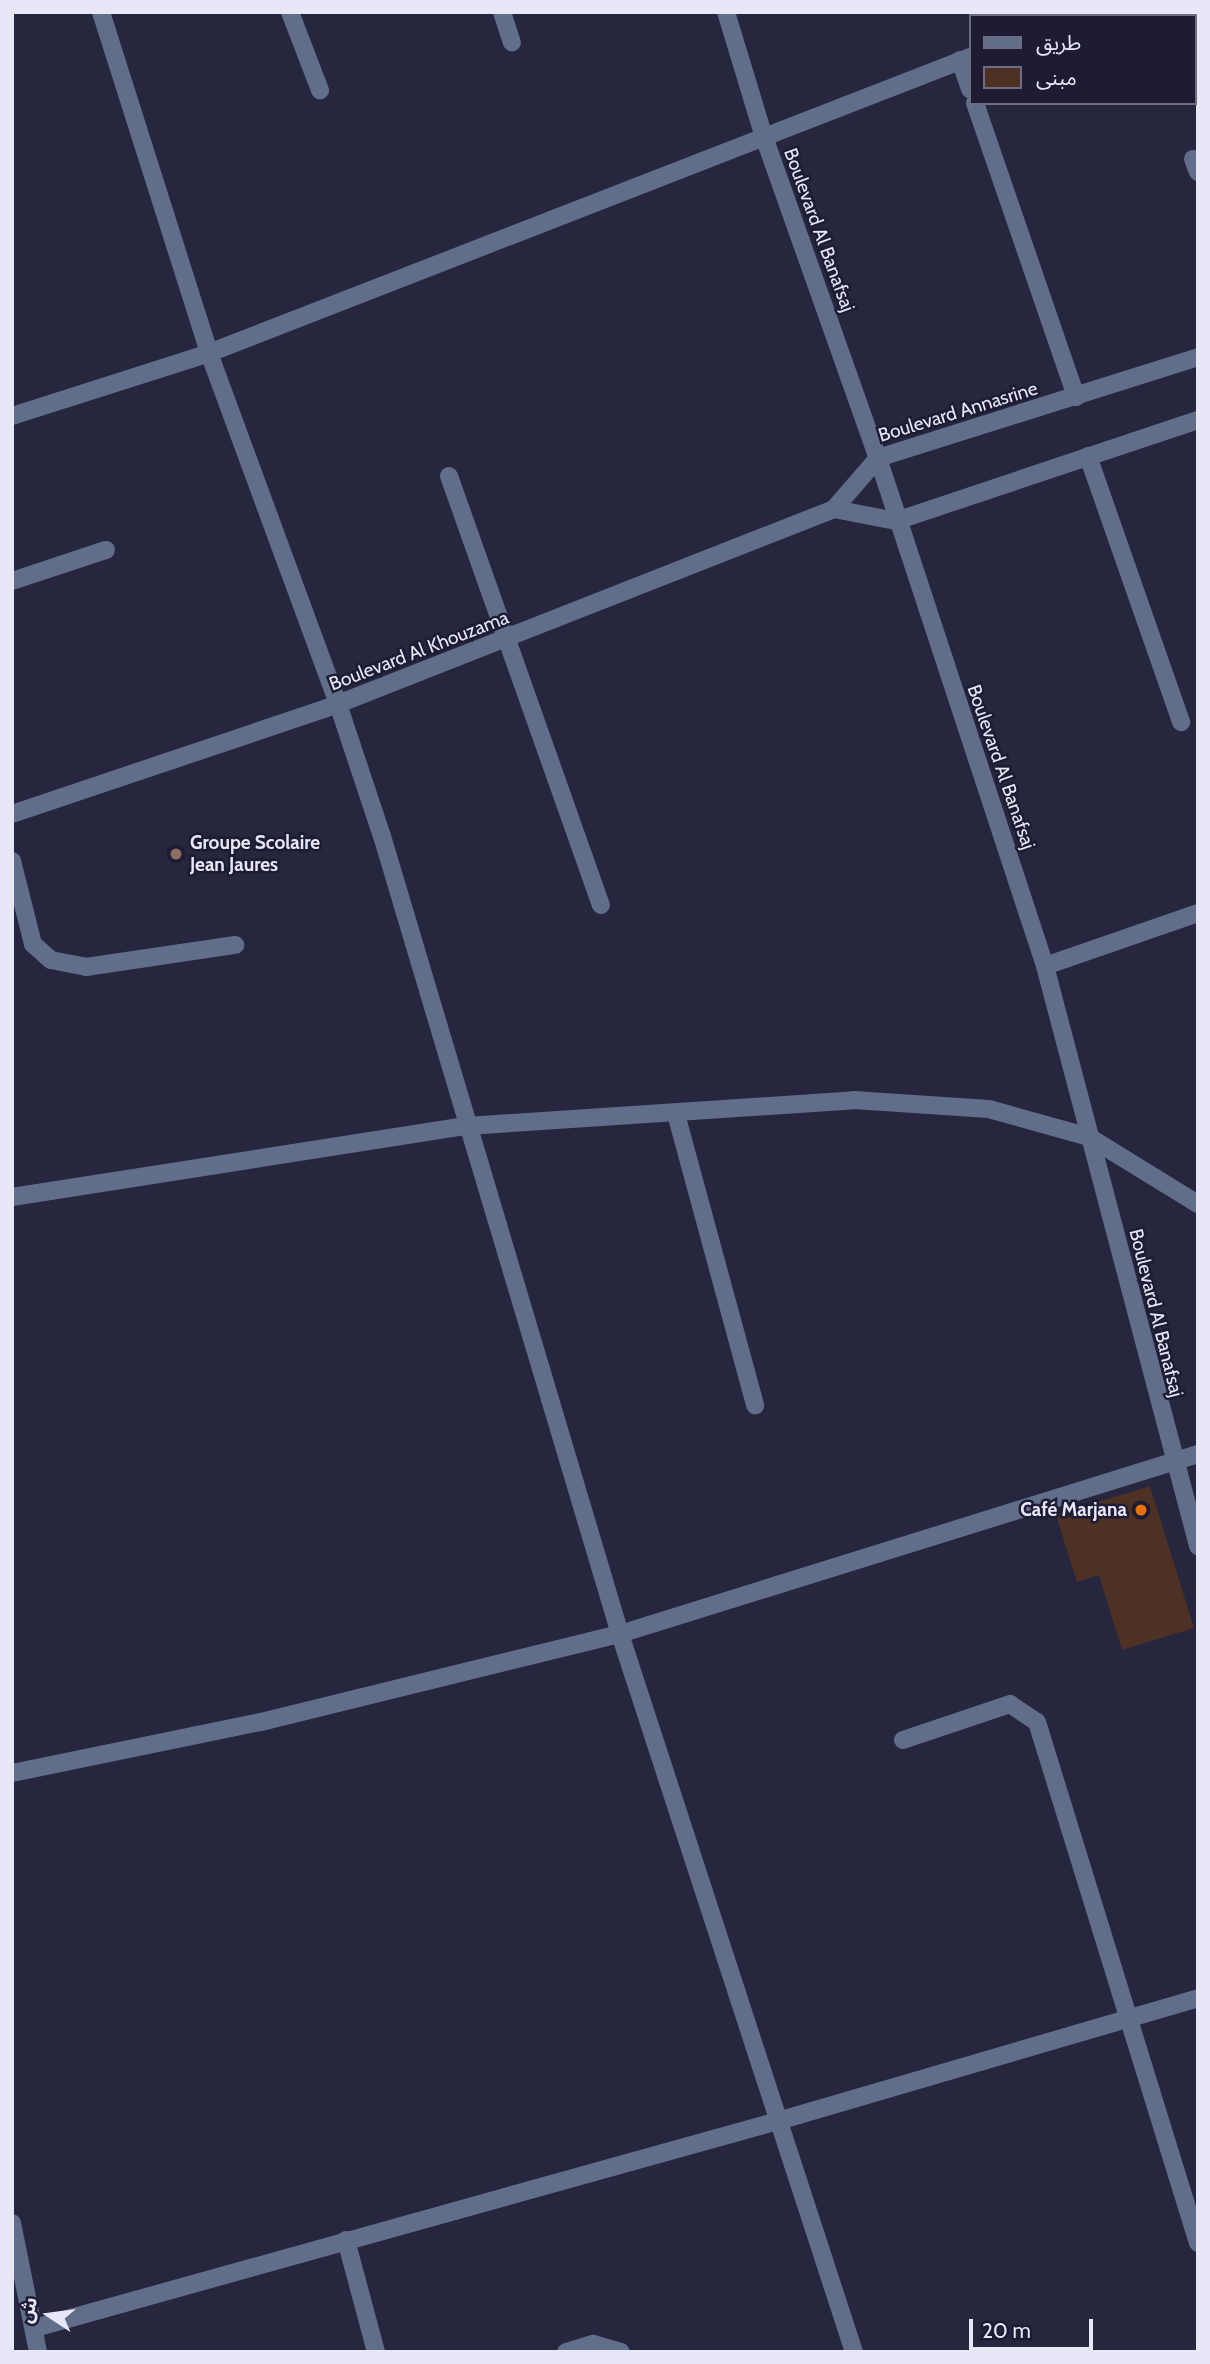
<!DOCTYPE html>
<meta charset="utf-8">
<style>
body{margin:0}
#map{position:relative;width:1210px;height:2364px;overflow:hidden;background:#27263f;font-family:Cabin,"Noto Sans Arabic",sans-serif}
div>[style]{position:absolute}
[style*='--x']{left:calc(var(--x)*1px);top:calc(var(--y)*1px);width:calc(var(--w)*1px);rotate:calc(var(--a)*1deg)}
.building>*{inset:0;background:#4d3125}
.minor>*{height:18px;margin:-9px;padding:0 9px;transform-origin:9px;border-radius:9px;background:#616e8a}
.dots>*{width:19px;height:19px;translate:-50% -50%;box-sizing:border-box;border:4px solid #1d1c34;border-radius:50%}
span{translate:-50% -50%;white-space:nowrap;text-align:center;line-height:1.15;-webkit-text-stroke:5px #1d1c34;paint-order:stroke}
.street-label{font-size:19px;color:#e7e7f8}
.poi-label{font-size:19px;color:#e7e7f8;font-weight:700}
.left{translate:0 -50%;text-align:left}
.right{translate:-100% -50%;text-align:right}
.frame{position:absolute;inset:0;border:14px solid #e7e7f8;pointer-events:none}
.legend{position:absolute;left:969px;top:14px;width:228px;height:91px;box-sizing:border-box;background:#1d1c34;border:2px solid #6e6d82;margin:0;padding:9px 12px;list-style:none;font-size:21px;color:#e7e7f8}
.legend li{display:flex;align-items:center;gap:14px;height:35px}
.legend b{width:35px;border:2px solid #6e6d82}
.north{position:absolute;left:14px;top:2280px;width:70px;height:70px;-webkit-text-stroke:5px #1d1c34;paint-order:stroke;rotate:283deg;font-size:19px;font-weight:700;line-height:28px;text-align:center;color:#e7e7f8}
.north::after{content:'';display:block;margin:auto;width:24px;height:32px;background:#e7e7f8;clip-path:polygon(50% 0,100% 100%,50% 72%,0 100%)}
.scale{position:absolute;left:969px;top:2319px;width:124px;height:32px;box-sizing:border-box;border:4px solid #e7e7f8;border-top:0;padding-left:9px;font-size:21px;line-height:24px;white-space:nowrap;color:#e7e7f8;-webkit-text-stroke:5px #1d1c34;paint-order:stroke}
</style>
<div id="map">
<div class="building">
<i style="clip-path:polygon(1150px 1486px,1194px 1628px,1122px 1650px,1099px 1575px,1077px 1582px,1056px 1515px)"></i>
</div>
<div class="minor">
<i style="--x:101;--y:12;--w:358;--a:72.4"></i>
<i style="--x:209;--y:353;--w:374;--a:69.8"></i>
<i style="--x:338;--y:704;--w:139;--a:71.6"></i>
<i style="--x:382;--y:836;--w:833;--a:73.39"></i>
<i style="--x:620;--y:1634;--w:755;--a:71.95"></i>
<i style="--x:290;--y:12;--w:84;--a:69"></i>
<i style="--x:502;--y:12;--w:32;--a:72"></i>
<i style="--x:726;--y:12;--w:127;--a:73.1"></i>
<i style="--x:763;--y:134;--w:344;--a:70.5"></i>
<i style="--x:878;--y:458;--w:535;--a:71.8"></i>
<i style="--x:1045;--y:966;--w:600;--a:75.22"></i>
<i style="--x:1092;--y:16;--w:12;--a:-20"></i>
<i style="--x:960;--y:60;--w:31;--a:71"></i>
<i style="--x:975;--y:103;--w:311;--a:71"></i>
<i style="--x:1193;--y:159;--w:14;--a:69"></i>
<i style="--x:12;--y:416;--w:207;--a:-17.7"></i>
<i style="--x:209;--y:353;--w:817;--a:-21.25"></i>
<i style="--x:1088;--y:456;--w:282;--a:70.7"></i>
<i style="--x:449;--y:476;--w:455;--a:70.5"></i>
<i style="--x:834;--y:509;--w:63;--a:11"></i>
<i style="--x:896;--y:521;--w:318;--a:-18.5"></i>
<i style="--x:12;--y:581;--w:99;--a:-18.3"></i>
<i style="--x:12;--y:814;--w:344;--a:-18.6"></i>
<i style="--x:338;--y:704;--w:533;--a:-21.46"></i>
<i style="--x:834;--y:509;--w:67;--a:-49.2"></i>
<i style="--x:878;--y:458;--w:336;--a:-17.5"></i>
<i style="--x:12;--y:861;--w:86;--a:75.8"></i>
<i style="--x:33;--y:944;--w:24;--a:42"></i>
<i style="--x:51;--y:960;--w:36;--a:11"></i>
<i style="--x:86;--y:967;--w:151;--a:-8.4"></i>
<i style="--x:1045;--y:966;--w:162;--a:-19.1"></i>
<i style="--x:676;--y:1114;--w:302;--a:74.8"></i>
<i style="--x:12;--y:1197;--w:461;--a:-8.9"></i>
<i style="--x:467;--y:1126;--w:388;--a:-3.8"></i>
<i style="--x:854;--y:1100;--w:135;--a:3.8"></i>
<i style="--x:989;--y:1109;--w:104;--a:15.6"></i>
<i style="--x:1089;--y:1137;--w:128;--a:31.6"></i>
<i style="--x:903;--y:1740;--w:113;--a:-18.6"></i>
<i style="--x:1010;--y:1704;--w:32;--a:34"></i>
<i style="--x:1037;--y:1722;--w:545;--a:72.83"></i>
<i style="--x:12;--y:1773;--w:254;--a:-11.6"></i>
<i style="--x:261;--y:1722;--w:370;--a:-13.8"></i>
<i style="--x:620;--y:1634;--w:605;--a:-17.3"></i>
<i style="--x:12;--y:2223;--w:132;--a:78.6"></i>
<i style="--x:346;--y:2240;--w:116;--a:75"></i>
<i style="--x:35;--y:2328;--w:771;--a:-15.57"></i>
<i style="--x:778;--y:2121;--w:438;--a:-16.3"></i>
<i style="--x:566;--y:2352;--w:28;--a:-17"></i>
<i style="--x:593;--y:2344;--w:29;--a:16"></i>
</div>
<div class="dots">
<i style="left:176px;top:854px;background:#8d6e63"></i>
<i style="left:1141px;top:1510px;background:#e8710a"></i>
</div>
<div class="street-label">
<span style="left:819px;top:230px;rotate:70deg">Boulevard Al Banafsaj</span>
<span style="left:958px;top:412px;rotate:-17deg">Boulevard Annasrine</span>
<span style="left:419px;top:651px;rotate:-21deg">Boulevard Al Khouzama</span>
<span style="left:1001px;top:767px;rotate:71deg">Boulevard Al Banafsaj</span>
<span style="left:1156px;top:1313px;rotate:76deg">Boulevard Al Banafsaj</span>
</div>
<div class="poi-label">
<span class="left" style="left:190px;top:854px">Groupe Scolaire<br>Jean Jaures</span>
<span class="right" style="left:1127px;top:1510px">Café Marjana</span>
</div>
<div class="frame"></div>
<ul class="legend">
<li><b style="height:9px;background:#616e8a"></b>طريق</li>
<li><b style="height:19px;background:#4d3125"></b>مبنى</li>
</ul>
<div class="north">ش</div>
<div class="scale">20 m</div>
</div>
